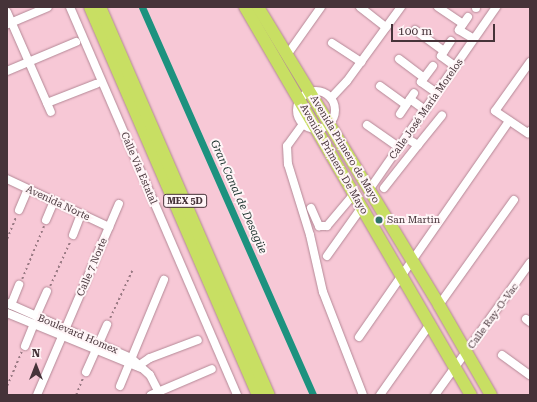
<!DOCTYPE html>
<meta charset="utf-8">
<style>
body{margin:0}
#map{position:relative;width:537px;height:402px;overflow:hidden;background:#f7c8d6;font-family:"Roboto Serif",serif}
div>[style]{position:absolute}
[style*='--x']{left:calc(var(--x)*1px);top:calc(var(--y)*1px);width:calc(var(--w)*1px);rotate:calc(var(--a)*1deg)}
.canal>*{height:7px;margin:-3.5px;padding:0 3.5px;transform-origin:3.5px;border-radius:3.5px;background:#1d927f}
.path>*{height:1.5px;margin-top:-0.75px;transform-origin:0;background:repeating-linear-gradient(90deg,#9a7a84 0 2px,transparent 0 5px)}
.roads{filter:drop-shadow(0 0 1px #b48896) drop-shadow(0 0 1px #b48896)}
.minor>*{height:8px;margin:-4px;padding:0 4px;transform-origin:4px;border-radius:4px;background:#fff}
.minor>.ring{margin:-4px;padding:0;box-sizing:content-box;background:none;border:8px solid #fff;border-radius:50%}
.highway>*{height:12px;margin:-6px;padding:0 6px;transform-origin:6px;border-radius:6px;background:#c8df63}
.dots>*{width:11px;height:11px;translate:-50% -50%;box-sizing:border-box;border:2px solid #fff5f7;border-radius:50%}
span{translate:-50% -50%;white-space:nowrap;text-align:center;line-height:1.15;-webkit-text-stroke:4px #fff5f7;paint-order:stroke}
.shield-label span{padding:1px 3px;background:#fff5f7;border:1px solid;border-radius:3px;-webkit-text-stroke-width:0}
.shield-label{font-size:9px;color:#463339;font-weight:700}
.street-label{font-size:10px;color:#463339}
.poi-label{font-size:10px;color:#463339}
.left{translate:0 -50%;text-align:left}
.water-label{font-size:11px;color:#1b322d;font-style:italic}
.frame{position:absolute;inset:0;border:8px solid #463339;pointer-events:none}
.north{position:absolute;left:16px;top:346px;width:40px;height:40px;-webkit-text-stroke:3px #fff5f7;paint-order:stroke;rotate:0deg;font-size:11px;font-weight:700;line-height:16px;text-align:center;color:#463339}
.north::after{content:'';display:block;margin:auto;width:14px;height:18px;background:#463339;clip-path:polygon(50% 0,100% 100%,50% 72%,0 100%)}
.scale{position:absolute;left:391px;top:24px;width:104px;height:18px;box-sizing:border-box;border:2px solid #463339;border-top:0;padding-left:5px;font-size:12px;line-height:14px;white-space:nowrap;color:#463339;-webkit-text-stroke:3px #fff5f7;paint-order:stroke}
</style>
<div id="map">
<div class="canal">
<i style="--x:142;--y:7;--w:424;--a:66.2"></i>
</div>
<div class="path">
<i style="--x:7;--y:239;--w:24;--a:-68"></i>
<i style="--x:22;--y:279;--w:57;--a:-67.5"></i>
<i style="--x:50;--y:286;--w:48;--a:-65.6"></i>
<i style="--x:110;--y:318;--w:52;--a:-64.9"></i>
<i style="--x:7;--y:386;--w:38;--a:-67"></i>
<i style="--x:76;--y:395;--w:18;--a:-68"></i>
</div>
<div class="roads">
<div class="minor">
<i style="--x:70;--y:7;--w:422;--a:66.7"></i>
<i style="--x:360;--y:7;--w:33;--a:38"></i>
<i style="--x:438;--y:7;--w:30;--a:34"></i>
<i style="--x:476;--y:8;--w:1;--a:-90"></i>
<i style="--x:7;--y:12;--w:109;--a:66.3"></i>
<i style="--x:468;--y:17;--w:16;--a:125"></i>
<i style="--x:459;--y:30;--w:17;--a:31"></i>
<i style="--x:8;--y:24;--w:43;--a:-23"></i>
<i style="--x:415;--y:30;--w:36;--a:36"></i>
<i style="--x:451;--y:41;--w:18;--a:124"></i>
<i style="--x:441;--y:56;--w:17;--a:36"></i>
<i style="--x:332;--y:43;--w:35;--a:33"></i>
<i style="--x:287;--y:55;--w:59;--a:-54.7"></i>
<i style="--x:399;--y:59;--w:31;--a:37"></i>
<i style="--x:530;--y:62;--w:60;--a:125.5"></i>
<i style="--x:495;--y:111;--w:40;--a:34"></i>
<i style="--x:528;--y:133;--w:3;--a:-45"></i>
<i style="--x:433;--y:66;--w:20;--a:127"></i>
<i style="--x:421;--y:82;--w:19;--a:35"></i>
<i style="--x:7;--y:71;--w:75;--a:-22.8"></i>
<i style="--x:380;--y:86;--w:32;--a:36"></i>
<i class="ring" style="left:297px;top:91px;width:30px;height:30px"></i>
<i style="--x:331;--y:98;--w:23;--a:-47"></i>
<i style="--x:347;--y:81;--w:92;--a:-53.9"></i>
<i style="--x:410;--y:99;--w:19;--a:36"></i>
<i style="--x:47;--y:103;--w:53;--a:-21.2"></i>
<i style="--x:400;--y:114;--w:25;--a:-56"></i>
<i style="--x:303;--y:124;--w:27;--a:126"></i>
<i style="--x:287;--y:146;--w:18;--a:87"></i>
<i style="--x:288;--y:164;--w:74;--a:72.8"></i>
<i style="--x:310;--y:235;--w:58;--a:77.2"></i>
<i style="--x:323;--y:292;--w:110;--a:68.8"></i>
<i style="--x:367;--y:125;--w:39;--a:35"></i>
<i style="--x:418;--y:145;--w:38;--a:-51"></i>
<i style="--x:7;--y:179;--w:113;--a:25.2"></i>
<i style="--x:384;--y:188;--w:55;--a:-51.7"></i>
<i style="--x:418;--y:145;--w:14;--a:-150"></i>
<i style="--x:369;--y:190;--w:223;--a:-55.2"></i>
<i style="--x:311;--y:208;--w:20;--a:66"></i>
<i style="--x:319;--y:226;--w:8;--a:0"></i>
<i style="--x:327;--y:226;--w:42;--a:-49.8"></i>
<i style="--x:19;--y:210;--w:23;--a:-67"></i>
<i style="--x:46;--y:220;--w:21;--a:-67"></i>
<i style="--x:73;--y:235;--w:22;--a:-69"></i>
<i style="--x:327;--y:256;--w:60;--a:-54.5"></i>
<i style="--x:7;--y:303;--w:136;--a:23.9"></i>
<i style="--x:131;--y:358;--w:25;--a:42"></i>
<i style="--x:150;--y:375;--w:22;--a:63"></i>
<i style="--x:11;--y:305;--w:22;--a:-68"></i>
<i style="--x:439;--y:305;--w:129;--a:-54.5"></i>
<i style="--x:7;--y:313;--w:145;--a:22.3"></i>
<i style="--x:36;--y:316;--w:27;--a:-66"></i>
<i style="--x:526;--y:319;--w:5;--a:37"></i>
<i style="--x:359;--y:337;--w:263;--a:-55.2"></i>
<i style="--x:99;--y:343;--w:20;--a:-66"></i>
<i style="--x:25;--y:346;--w:24;--a:-68"></i>
<i style="--x:502;--y:355;--w:34;--a:36"></i>
<i style="--x:138;--y:366;--w:14;--a:-34"></i>
<i style="--x:150;--y:358;--w:51;--a:-20.6"></i>
<i style="--x:86;--y:372;--w:24;--a:-66"></i>
<i style="--x:120;--y:386;--w:115;--a:-67.5"></i>
<i style="--x:37;--y:395;--w:208;--a:-66.8"></i>
<i style="--x:151;--y:395;--w:66;--a:-23.1"></i>
<i style="--x:380;--y:395;--w:87;--a:-54.8"></i>
<i style="--x:435;--y:395;--w:163;--a:-54.3"></i>
</div>
<div class="highway">
<i style="--x:90;--y:7;--w:423;--a:66.6"></i>
<i style="--x:100;--y:7;--w:423;--a:66.5"></i>
<i style="--x:245;--y:7;--w:449;--a:59.8"></i>
<i style="--x:258;--y:7;--w:349;--a:58.7"></i>
<i style="--x:439;--y:305;--w:104;--a:60"></i>
</div>
</div>
<div class="dots">
<i style="left:379px;top:220px;background:#2f7366"></i>
</div>
<div class="shield-label">
<span style="left:185px;top:201px">MEX 5D</span>
</div>
<div class="street-label">
<span style="left:426px;top:109px;rotate:-55deg">Calle José María Morelos</span>
<span style="left:345px;top:149px;rotate:59deg">Avenida Primero de Mayo</span>
<span style="left:334px;top:159px;rotate:60deg">Avenida Primero De Mayo</span>
<span style="left:139px;top:168px;rotate:67deg">Calle Vía Estatal</span>
<span style="left:58px;top:203px;rotate:25deg">Avenida Norte</span>
<span style="left:92px;top:267px;rotate:-67deg">Calle 7 Norte</span>
<span style="left:493px;top:316px;rotate:-54deg">Calle Ray-O-Vac</span>
<span style="left:78px;top:334px;rotate:23deg">Boulevard Homex</span>
</div>
<div class="poi-label">
<span class="left" style="left:387px;top:220px">San Martin</span>
</div>
<div class="water-label">
<span style="left:238px;top:197px;rotate:66deg">Gran Canal de Desagüe</span>
</div>
<div class="frame"></div>
<div class="north">N</div>
<div class="scale">100 m</div>
</div>
